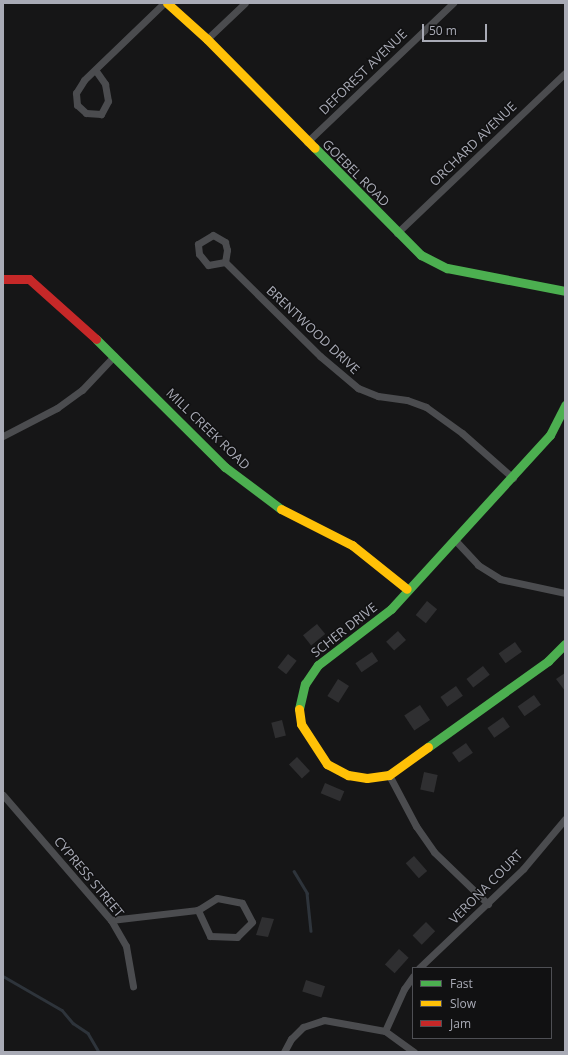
<!DOCTYPE html>
<style>
body{margin:0}
#map{position:relative;width:568px;height:1055px;overflow:hidden;background:#161617;font-family:"Open Sans",sans-serif}
div>[style]{position:absolute}
[style*='--x']{left:calc(var(--x)*1px);top:calc(var(--y)*1px);width:calc(var(--w)*1px);rotate:calc(var(--a)*1deg)}
.stream>*{height:2.5px;margin:-1.25px;padding:0 1.25px;transform-origin:1.25px;border-radius:1.25px;background:#2e343b}
.building>*{inset:0;background:#2f2f31;transform-origin:0 0}
.street>*{height:7px;margin:-3.5px;padding:0 3.5px;transform-origin:3.5px;border-radius:3.5px;background:#4b4c4f}
.fast>*{height:9px;margin:-4.5px;padding:0 4.5px;transform-origin:4.5px;border-radius:4.5px;background:#4caf50}
.slow>*{height:9px;margin:-4.5px;padding:0 4.5px;transform-origin:4.5px;border-radius:4.5px;background:#ffc107}
.jam>*{height:9px;margin:-4.5px;padding:0 4.5px;transform-origin:4.5px;border-radius:4.5px;background:#c62828}
span{translate:-50% -50%;white-space:nowrap;text-align:center;line-height:1.15;-webkit-text-stroke:3px #111112;paint-order:stroke}
.street-label{font-size:13px;color:#a9abb6}
.frame{position:absolute;inset:0;border:4px solid #a9abb6;pointer-events:none}
.legend{position:absolute;left:412px;top:967px;width:140px;height:72px;box-sizing:border-box;background:#111112;border:1px solid #4e4f54;margin:0;padding:5px 7px;list-style:none;font-size:12px;color:#a9abb6}
.legend li{display:flex;align-items:center;gap:8px;height:20px}
.legend b{width:20px;border:1px solid #4e4f54}
.scale{position:absolute;left:422px;top:24px;width:65px;height:18px;box-sizing:border-box;border:2px solid #a9abb6;border-top:0;padding-left:5px;font-size:12px;line-height:14px;white-space:nowrap;color:#a9abb6;-webkit-text-stroke:3px #111112;paint-order:stroke}
</style>
<div id="map">
<div class="stream">
<i style="--x:294;--y:871;--w:26;--a:59"></i>
<i style="--x:307;--y:893;--w:38;--a:84"></i>
<i style="--x:3;--y:976;--w:68;--a:30"></i>
<i style="--x:62;--y:1010;--w:17;--a:50"></i>
<i style="--x:73;--y:1023;--w:18;--a:34"></i>
<i style="--x:88;--y:1033;--w:22;--a:60"></i>
</div>
<div class="building">
<i style="left:427px;top:601px;width:13px;height:18px;rotate:39deg"></i>
<i style="left:317px;top:624px;width:13px;height:18px;rotate:51deg"></i>
<i style="left:398px;top:631px;width:12px;height:16px;rotate:48deg"></i>
<i style="left:515px;top:642px;width:12px;height:20px;rotate:55deg"></i>
<i style="left:372px;top:652px;width:11px;height:20px;rotate:56deg"></i>
<i style="left:288px;top:654px;width:11px;height:17px;rotate:38deg"></i>
<i style="left:483px;top:666px;width:11px;height:21px;rotate:52deg"></i>
<i style="clip-path:polygon(565px 673px,565px 691px,556px 679px)"></i>
<i style="left:338px;top:679px;width:13px;height:20px;rotate:32deg"></i>
<i style="left:456px;top:686px;width:12px;height:19px;rotate:55deg"></i>
<i style="left:534px;top:695px;width:12px;height:20px;rotate:55deg"></i>
<i style="left:420px;top:705px;width:18px;height:19px;rotate:56deg"></i>
<i style="left:503px;top:717px;width:12px;height:19px;rotate:55deg"></i>
<i style="left:282px;top:720px;width:16px;height:11px;rotate:76deg"></i>
<i style="left:466px;top:743px;width:12px;height:17px;rotate:55deg"></i>
<i style="left:297px;top:757px;width:19px;height:11px;rotate:47deg"></i>
<i style="left:424px;top:772px;width:14px;height:18px;rotate:12deg"></i>
<i style="left:325px;top:783px;width:21px;height:11px;rotate:23deg"></i>
<i style="left:414px;top:856px;width:20px;height:11px;rotate:49deg"></i>
<i style="clip-path:polygon(262px 917px,274px 919px,268px 937px,256px 935px)"></i>
<i style="left:426px;top:922px;width:13px;height:19px;rotate:45deg"></i>
<i style="left:399px;top:949px;width:13px;height:21px;rotate:42deg"></i>
<i style="left:306px;top:980px;width:20px;height:12px;rotate:18deg"></i>
</div>
<div class="street">
<i style="--x:207;--y:39;--w:52;--a:-43.5"></i>
<i style="--x:96;--y:71;--w:16;--a:55"></i>
<i style="--x:105;--y:84;--w:17;--a:80"></i>
<i style="--x:108;--y:101;--w:15;--a:118"></i>
<i style="--x:101;--y:114;--w:15;--a:-176"></i>
<i style="--x:86;--y:113;--w:12;--a:-138"></i>
<i style="--x:77;--y:105;--w:12;--a:-95"></i>
<i style="--x:76;--y:93;--w:15;--a:-58"></i>
<i style="--x:84;--y:80;--w:111;--a:-43.9"></i>
<i style="--x:307;--y:142;--w:202;--a:-43.6"></i>
<i style="--x:397;--y:233;--w:232;--a:-43.6"></i>
<i style="--x:225;--y:262;--w:17;--a:170"></i>
<i style="--x:208;--y:265;--w:14;--a:-129"></i>
<i style="--x:199;--y:254;--w:10;--a:-96"></i>
<i style="--x:198;--y:244;--w:17;--a:-31"></i>
<i style="--x:213;--y:235;--w:14;--a:30"></i>
<i style="--x:225;--y:242;--w:8;--a:76"></i>
<i style="--x:227;--y:250;--w:12;--a:99"></i>
<i style="--x:225;--y:262;--w:134;--a:44.7"></i>
<i style="--x:320;--y:356;--w:50;--a:40.1"></i>
<i style="--x:358;--y:388;--w:22;--a:22"></i>
<i style="--x:378;--y:396;--w:29;--a:8"></i>
<i style="--x:407;--y:400;--w:20;--a:20"></i>
<i style="--x:426;--y:407;--w:44;--a:35.8"></i>
<i style="--x:462;--y:433;--w:68;--a:41.4"></i>
<i style="--x:3;--y:436;--w:61;--a:-27.4"></i>
<i style="--x:57;--y:408;--w:31;--a:-36"></i>
<i style="--x:82;--y:390;--w:47;--a:-46.7"></i>
<i style="--x:455;--y:540;--w:34;--a:47"></i>
<i style="--x:478;--y:565;--w:26;--a:32"></i>
<i style="--x:500;--y:579;--w:66;--a:12.2"></i>
<i style="--x:389;--y:775;--w:58;--a:62.1"></i>
<i style="--x:416;--y:826;--w:32;--a:55"></i>
<i style="--x:434;--y:852;--w:75;--a:43.9"></i>
<i style="--x:3;--y:795;--w:165;--a:49.2"></i>
<i style="--x:111;--y:920;--w:30;--a:60"></i>
<i style="--x:126;--y:946;--w:41;--a:80.1"></i>
<i style="--x:111;--y:920;--w:88;--a:-6.6"></i>
<i style="--x:198;--y:910;--w:22;--a:-32"></i>
<i style="--x:217;--y:898;--w:25;--a:11"></i>
<i style="--x:242;--y:903;--w:21;--a:62"></i>
<i style="--x:252;--y:922;--w:21;--a:135"></i>
<i style="--x:237;--y:937;--w:27;--a:-178"></i>
<i style="--x:210;--y:936;--w:29;--a:-115"></i>
<i style="--x:419;--y:968;--w:144;--a:-43.6"></i>
<i style="--x:523;--y:869;--w:65;--a:-50"></i>
<i style="--x:385;--y:1031;--w:46;--a:-65.7"></i>
<i style="--x:404;--y:989;--w:16;--a:-55"></i>
<i style="--x:284;--y:1052;--w:15;--a:-62"></i>
<i style="--x:291;--y:1039;--w:17;--a:-45"></i>
<i style="--x:303;--y:1027;--w:22;--a:-18"></i>
<i style="--x:324;--y:1020;--w:62;--a:10.2"></i>
<i style="--x:385;--y:1031;--w:36;--a:36"></i>
</div>
<div class="fast">
<i style="--x:315;--y:148;--w:151;--a:45.3"></i>
<i style="--x:421;--y:255;--w:29;--a:27"></i>
<i style="--x:447;--y:268;--w:120;--a:11"></i>
<i style="--x:96;--y:339;--w:182;--a:44.8"></i>
<i style="--x:225;--y:467;--w:70;--a:36.9"></i>
<i style="--x:299;--y:709;--w:26;--a:-77"></i>
<i style="--x:305;--y:684;--w:23;--a:-56"></i>
<i style="--x:318;--y:665;--w:92;--a:-37.5"></i>
<i style="--x:391;--y:609;--w:236;--a:-47.6"></i>
<i style="--x:550;--y:435;--w:34;--a:-63"></i>
<i style="--x:428;--y:747;--w:148;--a:-35.6"></i>
<i style="--x:548;--y:661;--w:24;--a:-45"></i>
</div>
<div class="slow">
<i style="--x:167;--y:3;--w:54;--a:42"></i>
<i style="--x:207;--y:39;--w:153;--a:45.3"></i>
<i style="--x:281;--y:509;--w:80;--a:26.9"></i>
<i style="--x:352;--y:545;--w:70;--a:38.7"></i>
<i style="--x:299;--y:709;--w:15;--a:82"></i>
<i style="--x:301;--y:724;--w:48;--a:57"></i>
<i style="--x:327;--y:764;--w:24;--a:28"></i>
<i style="--x:348;--y:775;--w:19;--a:9"></i>
<i style="--x:367;--y:778;--w:22;--a:-8"></i>
<i style="--x:389;--y:775;--w:48;--a:-35.7"></i>
</div>
<div class="jam">
<i style="--x:3;--y:279;--w:26;--a:0"></i>
<i style="--x:29;--y:279;--w:90;--a:41.8"></i>
</div>
<div class="street-label">
<span style="left:363px;top:72px;rotate:-44deg">DEFOREST AVENUE</span>
<span style="left:473px;top:144px;rotate:-44deg">ORCHARD AVENUE</span>
<span style="left:356px;top:173px;rotate:45deg">GOEBEL ROAD</span>
<span style="left:313px;top:330px;rotate:43deg">BRENTWOOD DRIVE</span>
<span style="left:208px;top:429px;rotate:44deg">MILL CREEK ROAD</span>
<span style="left:344px;top:630px;rotate:-38deg">SCHER DRIVE</span>
<span style="left:89px;top:877px;rotate:50deg">CYPRESS STREET</span>
<span style="left:486px;top:887px;rotate:-45deg">VERONA COURT</span>
</div>
<div class="frame"></div>
<ul class="legend">
<li><b style="height:5px;background:#4caf50"></b>Fast</li>
<li><b style="height:5px;background:#ffc107"></b>Slow</li>
<li><b style="height:5px;background:#c62828"></b>Jam</li>
</ul>
<div class="scale">50 m</div>
</div>
